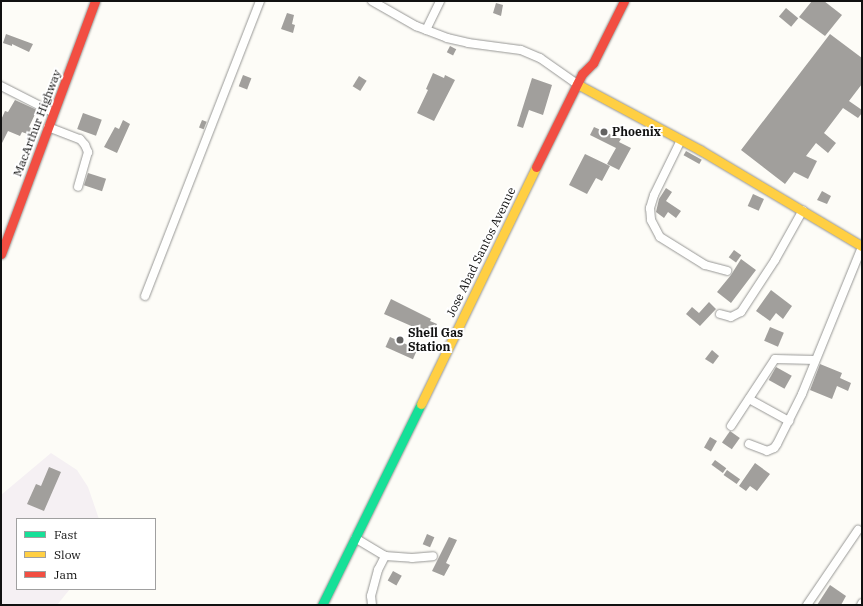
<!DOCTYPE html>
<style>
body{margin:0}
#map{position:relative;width:863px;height:606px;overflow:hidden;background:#fdfcf7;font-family:"IBM Plex Serif",serif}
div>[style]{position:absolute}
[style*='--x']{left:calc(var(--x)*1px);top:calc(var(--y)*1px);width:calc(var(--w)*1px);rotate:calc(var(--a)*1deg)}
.industrial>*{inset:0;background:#f5f0f3}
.building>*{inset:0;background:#a19f9c;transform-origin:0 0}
.roads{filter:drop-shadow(0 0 1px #979795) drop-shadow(0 0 1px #979795)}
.street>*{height:8px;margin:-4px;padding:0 4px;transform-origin:4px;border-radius:4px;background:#fffffe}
.fast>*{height:9px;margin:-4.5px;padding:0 4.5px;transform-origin:4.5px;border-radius:4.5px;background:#16e098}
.slow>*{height:9px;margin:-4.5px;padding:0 4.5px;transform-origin:4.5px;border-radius:4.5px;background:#ffcf43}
.jam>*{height:9px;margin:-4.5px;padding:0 4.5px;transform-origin:4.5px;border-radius:4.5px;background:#f24e42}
.dots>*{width:11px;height:11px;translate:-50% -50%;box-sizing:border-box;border:2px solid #fff;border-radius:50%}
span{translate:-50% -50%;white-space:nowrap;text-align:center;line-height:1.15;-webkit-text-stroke:4px #fff;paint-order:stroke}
.street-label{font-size:12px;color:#111}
.poi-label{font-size:12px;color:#111;font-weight:700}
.left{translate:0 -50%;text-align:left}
.frame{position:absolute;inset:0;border:2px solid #111;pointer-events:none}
.legend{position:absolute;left:16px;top:518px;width:140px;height:72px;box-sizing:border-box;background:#fff;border:1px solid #a0a0a0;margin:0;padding:5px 7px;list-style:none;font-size:12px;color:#111}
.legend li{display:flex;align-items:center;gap:8px;height:20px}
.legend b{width:20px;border:1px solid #a0a0a0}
</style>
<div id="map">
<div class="industrial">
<i style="clip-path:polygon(51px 453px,77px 470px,88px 487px,99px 519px,17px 519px,17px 589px,70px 589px,57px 605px,1px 605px,1px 495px)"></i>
</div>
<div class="building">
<i style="clip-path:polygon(812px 1px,824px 1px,842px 15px,825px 36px,799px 17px)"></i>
<i style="clip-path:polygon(496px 3px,503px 5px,501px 16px,493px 13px)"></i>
<i style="left:786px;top:8px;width:16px;height:11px;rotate:40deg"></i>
<i style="clip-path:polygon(287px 13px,294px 15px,292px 24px,295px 25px,293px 33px,281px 29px)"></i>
<i style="clip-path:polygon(6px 34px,33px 44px,29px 52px,12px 44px,12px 46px,3px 43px)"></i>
<i style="clip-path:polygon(830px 34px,862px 58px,862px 84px,849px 101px,862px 110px,862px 113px,858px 118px,843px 108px,824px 133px,836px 143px,828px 153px,816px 143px,806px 156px,817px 161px,808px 179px,794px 172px,785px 184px,741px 150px)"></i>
<i style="left:450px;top:46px;width:7px;height:7px;rotate:27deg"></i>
<i style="clip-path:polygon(433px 73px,444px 78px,445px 75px,455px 80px,434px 121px,417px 113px,428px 90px,426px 89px)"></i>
<i style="left:243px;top:75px;width:9px;height:12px;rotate:21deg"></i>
<i style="left:359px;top:76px;width:9px;height:12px;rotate:32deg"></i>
<i style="clip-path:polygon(532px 78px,552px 85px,543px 115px,529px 110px,523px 128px,517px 126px)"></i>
<i style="clip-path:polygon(15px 100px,37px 110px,29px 127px,37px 131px,35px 137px,22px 132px,20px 136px,8px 131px,1px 145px,1px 120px,5px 111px,8px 112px)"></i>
<i style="left:83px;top:113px;width:20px;height:17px;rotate:20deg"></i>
<i style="clip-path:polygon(123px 120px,130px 124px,117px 153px,104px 147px,115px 127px,119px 129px)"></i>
<i style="left:202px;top:120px;width:5px;height:8px;rotate:22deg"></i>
<i style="clip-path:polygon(594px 127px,621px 139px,619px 142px,631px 148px,619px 170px,607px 164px,616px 148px,590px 135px)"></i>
<i style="left:686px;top:151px;width:18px;height:5px;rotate:29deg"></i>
<i style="clip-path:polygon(585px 154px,610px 166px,602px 181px,596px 178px,587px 194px,569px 185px)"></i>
<i style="left:88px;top:173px;width:19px;height:13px;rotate:18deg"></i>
<i style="clip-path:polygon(666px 188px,672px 192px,666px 201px,681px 211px,676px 218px,668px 212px,664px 218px,656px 212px,659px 199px)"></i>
<i style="clip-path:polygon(822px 191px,831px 196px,827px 204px,817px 200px)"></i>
<i style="left:753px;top:194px;width:12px;height:13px;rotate:24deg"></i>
<i style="left:734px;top:250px;width:9px;height:9px;rotate:36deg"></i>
<i style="clip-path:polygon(741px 259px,756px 270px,731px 303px,717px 292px,731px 275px)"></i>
<i style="clip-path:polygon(771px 290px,792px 306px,783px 319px,776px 313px,770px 321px,756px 311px)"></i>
<i style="clip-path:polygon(391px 299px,431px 319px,430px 321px,437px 324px,432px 333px,426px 330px,425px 332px,384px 314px)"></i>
<i style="clip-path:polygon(709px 302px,716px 309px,700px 326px,686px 314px,692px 307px,699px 313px)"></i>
<i style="left:770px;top:327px;width:15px;height:15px;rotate:23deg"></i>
<i style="left:390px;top:337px;width:30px;height:11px;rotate:24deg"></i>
<i style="clip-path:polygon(712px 350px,719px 356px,713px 364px,705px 359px)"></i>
<i style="clip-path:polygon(820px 364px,842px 373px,840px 378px,851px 383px,848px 391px,837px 386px,832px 399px,810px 390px)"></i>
<i style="left:776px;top:367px;width:18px;height:15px;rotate:29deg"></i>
<i style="left:730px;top:431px;width:12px;height:14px;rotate:35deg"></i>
<i style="left:710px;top:437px;width:8px;height:12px;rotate:30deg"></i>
<i style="left:715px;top:460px;width:14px;height:6px;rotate:36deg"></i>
<i style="clip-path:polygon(755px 463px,770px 474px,757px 491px,750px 486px,746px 491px,739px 486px)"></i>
<i style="clip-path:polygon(49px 467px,61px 472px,44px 511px,27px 504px,36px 484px,41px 486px)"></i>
<i style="left:727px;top:470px;width:16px;height:6px;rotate:35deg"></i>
<i style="left:427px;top:534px;width:8px;height:11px;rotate:23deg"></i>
<i style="clip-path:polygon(449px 537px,457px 540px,446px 563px,450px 565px,444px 576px,432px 571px)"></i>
<i style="left:393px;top:571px;width:10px;height:11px;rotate:29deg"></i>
<i style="clip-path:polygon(830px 585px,846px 596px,841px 605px,817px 605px)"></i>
</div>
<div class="roads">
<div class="street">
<i style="--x:372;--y:1;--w:51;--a:29.6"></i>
<i style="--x:416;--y:26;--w:33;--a:21"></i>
<i style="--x:447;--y:38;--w:22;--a:13"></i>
<i style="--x:468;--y:43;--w:53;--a:7.5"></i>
<i style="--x:521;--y:50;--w:21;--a:23"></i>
<i style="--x:540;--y:58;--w:45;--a:35.1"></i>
<i style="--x:426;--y:30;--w:32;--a:-64"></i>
<i style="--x:1;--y:86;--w:59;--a:27"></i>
<i style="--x:48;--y:127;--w:34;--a:21"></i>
<i style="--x:80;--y:139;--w:8;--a:50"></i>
<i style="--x:85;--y:145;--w:8;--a:67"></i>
<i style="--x:88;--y:152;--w:36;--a:106"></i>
<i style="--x:681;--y:140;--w:61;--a:116.1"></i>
<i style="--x:654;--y:195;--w:14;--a:107"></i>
<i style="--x:650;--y:208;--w:12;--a:85"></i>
<i style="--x:651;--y:220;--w:19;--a:62"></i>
<i style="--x:660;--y:237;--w:53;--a:31.9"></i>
<i style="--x:705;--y:265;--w:23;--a:15"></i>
<i style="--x:145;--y:296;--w:317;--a:-68.7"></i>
<i style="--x:720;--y:314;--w:11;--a:15"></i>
<i style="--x:731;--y:317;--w:11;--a:-27"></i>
<i style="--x:741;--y:312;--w:62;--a:-56.8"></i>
<i style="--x:775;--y:260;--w:57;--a:-60.8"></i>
<i style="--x:749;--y:399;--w:46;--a:28.8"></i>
<i style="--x:731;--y:426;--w:80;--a:-56.7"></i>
<i style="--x:775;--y:359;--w:40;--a:1.4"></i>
<i style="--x:749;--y:444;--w:19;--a:21"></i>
<i style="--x:767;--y:451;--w:8;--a:-23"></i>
<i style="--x:774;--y:448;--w:5;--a:-53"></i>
<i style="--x:777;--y:444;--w:56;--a:-63.4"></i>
<i style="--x:802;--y:394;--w:159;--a:-67.8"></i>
<i style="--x:355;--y:538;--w:35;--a:31"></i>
<i style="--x:385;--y:556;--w:27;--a:4"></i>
<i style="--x:412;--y:558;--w:21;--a:-5"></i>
<i style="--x:372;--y:605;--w:9;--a:-96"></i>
<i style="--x:371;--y:596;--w:27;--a:-75"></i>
<i style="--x:378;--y:570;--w:16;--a:-63"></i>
<i style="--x:807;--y:605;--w:91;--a:-55.8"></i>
<i style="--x:861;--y:605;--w:2;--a:-63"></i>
</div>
<div class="fast">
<i style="--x:322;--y:605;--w:224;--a:-63.8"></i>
</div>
<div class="slow">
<i style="--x:577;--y:84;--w:140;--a:28.2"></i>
<i style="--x:700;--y:150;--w:188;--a:30.7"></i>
<i style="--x:421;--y:404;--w:263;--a:-64.1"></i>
</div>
<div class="jam">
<i style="--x:536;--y:167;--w:104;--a:-63.7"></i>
<i style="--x:582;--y:74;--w:16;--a:-45"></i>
<i style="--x:593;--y:63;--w:69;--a:-63.4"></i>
<i style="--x:1;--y:254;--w:270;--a:-69.6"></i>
</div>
</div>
<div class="dots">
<i style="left:604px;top:132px;background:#646362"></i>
<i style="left:400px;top:340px;background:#646362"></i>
</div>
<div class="street-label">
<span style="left:37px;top:123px;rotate:-69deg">MacArthur Highway</span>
<span style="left:481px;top:252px;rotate:-64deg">Jose Abad Santos Avenue</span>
</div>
<div class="poi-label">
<span class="left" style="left:612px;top:132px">Phoenix</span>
<span class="left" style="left:408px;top:340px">Shell Gas<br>Station</span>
</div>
<div class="frame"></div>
<ul class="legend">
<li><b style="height:5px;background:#16e098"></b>Fast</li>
<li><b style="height:5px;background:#ffcf43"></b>Slow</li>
<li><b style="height:5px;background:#f24e42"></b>Jam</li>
</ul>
</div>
